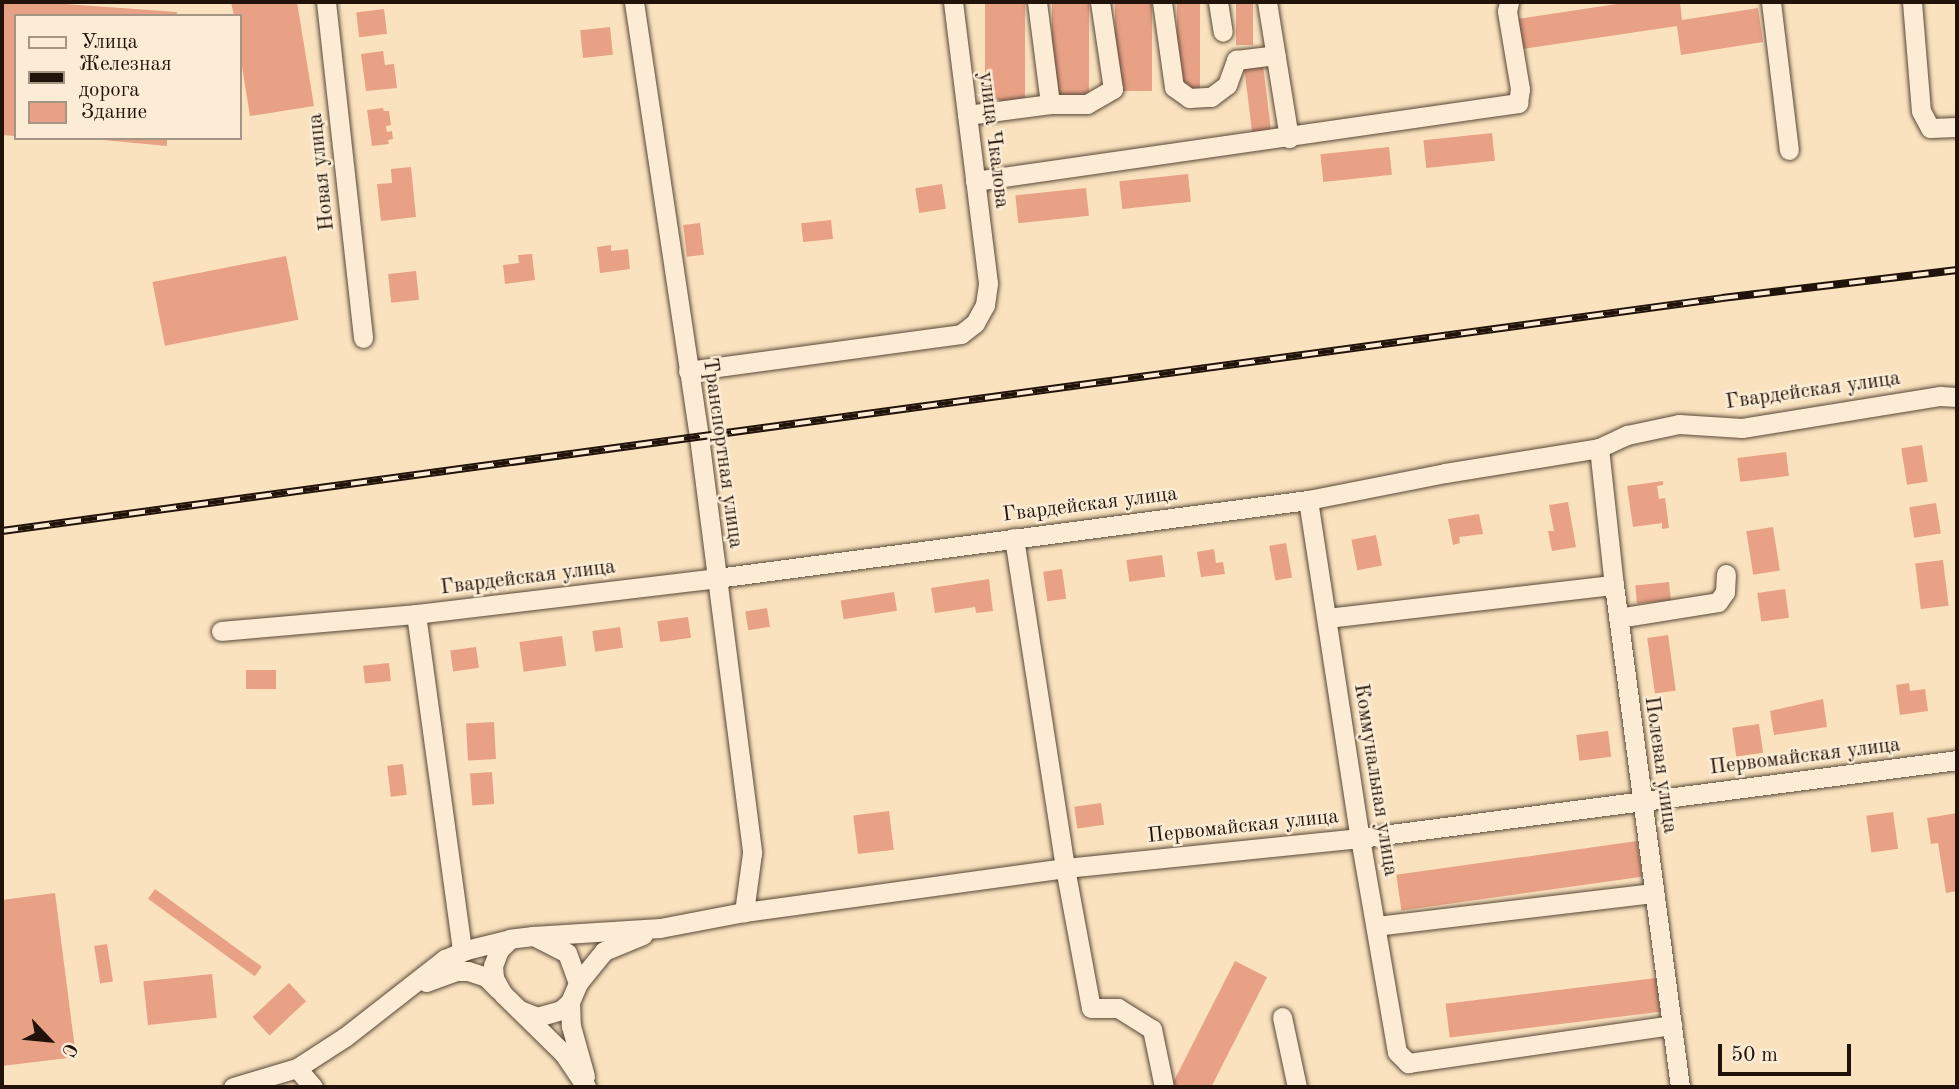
<!DOCTYPE html>
<meta charset="utf-8">
<style>
body{margin:0}
#map{position:relative;width:1959px;height:1089px;overflow:hidden;background:#fae2be;font-family:"Old Standard TT",serif}
div>[style]{position:absolute}
[style*='--x']{left:calc(var(--x)*1px);top:calc(var(--y)*1px);width:calc(var(--w)*1px);rotate:calc(var(--a)*1deg)}
.building>*{inset:0;background:#e8a185;transform-origin:0 0}
.roads{filter:drop-shadow(0 0 2px #574737) drop-shadow(0 0 2px #574737)}
.minor>*{height:19px;margin:-9.5px;padding:0 9.5px;transform-origin:9.5px;border-radius:9.5px;background:#fcecd5}
.rail>*{height:8px;margin-top:-4px;transform-origin:0;background:repeating-linear-gradient(90deg,#fcecd5 0 16px,#21130a 0 32px);box-sizing:border-box;border-block:2px solid #21130a}
span{translate:-50% -50%;white-space:nowrap;text-align:center;line-height:1.15;-webkit-text-stroke:5px #fcecd5;paint-order:stroke}
.street-label{font-size:21px;color:#21130a}
.frame{position:absolute;inset:0;border:4px solid #21130a;pointer-events:none}
.legend{position:absolute;left:14px;top:14px;width:228px;height:126px;box-sizing:border-box;background:#fcecd5;border:2px solid #a49584;margin:0;padding:9px 12px;list-style:none;font-size:21px;color:#21130a}
.legend li{display:flex;align-items:center;gap:14px;height:35px}
.legend b{width:35px;border:2px solid #a49584}
.north{position:absolute;left:14px;top:1005px;width:70px;height:70px;-webkit-text-stroke:5px #fcecd5;paint-order:stroke;rotate:116deg;font-size:19px;font-weight:700;line-height:28px;text-align:center;color:#21130a}
.north::after{content:'';display:block;margin:auto;width:24px;height:32px;background:#21130a;clip-path:polygon(50% 0,100% 100%,50% 72%,0 100%)}
.scale{position:absolute;left:1718px;top:1044px;width:133px;height:32px;box-sizing:border-box;border:4px solid #21130a;border-top:0;padding-left:9px;font-size:21px;line-height:24px;white-space:nowrap;color:#21130a;-webkit-text-stroke:5px #fcecd5;paint-order:stroke}
</style>
<div id="map">
<div class="building">
<i style="clip-path:polygon(2px 2px,37px 2px,177px 12px,176px 16px,16px 16px,16px 136px,2px 135px)"></i>
<i style="clip-path:polygon(231px 2px,297px 2px,314px 106px,250px 116px,240px 54px,240px 16px,234px 16px)"></i>
<i style="left:985px;top:2px;width:40px;height:103px"></i>
<i style="left:1052px;top:2px;width:37px;height:96px"></i>
<i style="left:1115px;top:2px;width:37px;height:89px"></i>
<i style="left:1177px;top:2px;width:23px;height:88px"></i>
<i style="left:1236px;top:2px;width:17px;height:43px"></i>
<i style="clip-path:polygon(1630px 2px,1680px 2px,1682px 20px,1758px 8px,1763px 42px,1681px 55px,1677px 26px,1522px 49px,1517px 19px)"></i>
<i style="left:384px;top:9px;width:25px;height:28px;rotate:83deg"></i>
<i style="left:610px;top:27px;width:28px;height:30px;rotate:84deg"></i>
<i style="clip-path:polygon(383px 51px,385px 65px,394px 64px,397px 88px,366px 91px,361px 54px)"></i>
<i style="left:1263px;top:65px;width:70px;height:19px;rotate:83deg"></i>
<i style="clip-path:polygon(383px 108px,384px 111px,389px 111px,391px 125px,386px 126px,387px 132px,392px 131px,393px 139px,388px 140px,389px 144px,372px 146px,367px 110px)"></i>
<i style="left:1492px;top:133px;width:28px;height:69px;rotate:84deg"></i>
<i style="clip-path:polygon(82px 138px,167px 138px,167px 146px)"></i>
<i style="left:1389px;top:147px;width:28px;height:69px;rotate:84deg"></i>
<i style="clip-path:polygon(411px 167px,416px 217px,381px 221px,377px 184px,392px 183px,391px 169px)"></i>
<i style="left:1188px;top:174px;width:28px;height:69px;rotate:84deg"></i>
<i style="left:942px;top:184px;width:25px;height:27px;rotate:81deg"></i>
<i style="left:1086px;top:188px;width:28px;height:71px;rotate:84deg"></i>
<i style="left:831px;top:220px;width:19px;height:30px;rotate:84deg"></i>
<i style="left:700px;top:223px;width:32px;height:17px;rotate:83deg"></i>
<i style="clip-path:polygon(611px 245px,611px 251px,628px 249px,630px 269px,600px 273px,597px 247px)"></i>
<i style="clip-path:polygon(532px 254px,535px 280px,505px 284px,503px 265px,519px 263px,518px 255px)"></i>
<i style="left:286px;top:256px;width:65px;height:136px;rotate:79deg"></i>
<i style="left:416px;top:271px;width:29px;height:28px;rotate:84deg"></i>
<i style="left:1922px;top:445px;width:37px;height:21px;rotate:81deg"></i>
<i style="left:1786px;top:452px;width:24px;height:49px;rotate:83deg"></i>
<i style="clip-path:polygon(1663px 481px,1663px 485px,1657px 486px,1659px 499px,1665px 498px,1669px 528px,1662px 529px,1662px 523px,1633px 527px,1627px 486px)"></i>
<i style="clip-path:polygon(1568px 502px,1576px 547px,1552px 551px,1548px 531px,1554px 531px,1549px 505px)"></i>
<i style="left:1936px;top:503px;width:31px;height:27px;rotate:81deg"></i>
<i style="clip-path:polygon(1479px 514px,1483px 534px,1459px 537px,1460px 543px,1453px 545px,1448px 519px)"></i>
<i style="left:1773px;top:527px;width:44px;height:27px;rotate:81deg"></i>
<i style="left:1376px;top:535px;width:31px;height:25px;rotate:79deg"></i>
<i style="left:1286px;top:543px;width:35px;height:17px;rotate:80deg"></i>
<i style="clip-path:polygon(1214px 549px,1216px 563px,1223px 562px,1225px 574px,1201px 577px,1197px 552px)"></i>
<i style="left:1162px;top:555px;width:22px;height:36px;rotate:82deg"></i>
<i style="left:1943px;top:560px;width:46px;height:28px;rotate:83deg"></i>
<i style="left:1062px;top:569px;width:30px;height:19px;rotate:82deg"></i>
<i style="clip-path:polygon(989px 579px,993px 611px,976px 613px,975px 607px,935px 613px,931px 588px)"></i>
<i style="left:1669px;top:582px;width:18px;height:34px;rotate:84deg"></i>
<i style="left:1785px;top:589px;width:29px;height:28px;rotate:82deg"></i>
<i style="left:894px;top:592px;width:19px;height:54px;rotate:81deg"></i>
<i style="left:767px;top:608px;width:19px;height:22px;rotate:81deg"></i>
<i style="left:688px;top:617px;width:21px;height:31px;rotate:82deg"></i>
<i style="left:620px;top:627px;width:21px;height:28px;rotate:82deg"></i>
<i style="left:1668px;top:635px;width:56px;height:21px;rotate:82deg"></i>
<i style="left:562px;top:636px;width:30px;height:43px;rotate:82deg"></i>
<i style="left:476px;top:647px;width:21px;height:26px;rotate:82deg"></i>
<i style="left:389px;top:663px;width:18px;height:26px;rotate:84deg"></i>
<i style="left:276px;top:670px;width:19px;height:30px;rotate:90deg"></i>
<i style="clip-path:polygon(1909px 683px,1910px 691px,1925px 689px,1928px 711px,1900px 715px,1896px 685px)"></i>
<i style="clip-path:polygon(1823px 699px,1827px 727px,1774px 735px,1770px 711px)"></i>
<i style="left:494px;top:722px;width:37px;height:28px;rotate:87deg"></i>
<i style="left:1759px;top:724px;width:29px;height:27px;rotate:82deg"></i>
<i style="left:1608px;top:731px;width:26px;height:32px;rotate:83deg"></i>
<i style="left:403px;top:764px;width:31px;height:16px;rotate:83deg"></i>
<i style="left:492px;top:772px;width:32px;height:22px;rotate:86deg"></i>
<i style="left:1101px;top:803px;width:22px;height:27px;rotate:82deg"></i>
<i style="left:889px;top:811px;width:39px;height:36px;rotate:83deg"></i>
<i style="left:1893px;top:812px;width:37px;height:27px;rotate:82deg"></i>
<i style="clip-path:polygon(1957px 813px,1957px 891px,1946px 893px,1938px 843px,1931px 844px,1927px 818px)"></i>
<i style="left:1637px;top:841px;width:36px;height:243px;rotate:82deg"></i>
<i style="left:155px;top:889px;width:132px;height:12px;rotate:36deg"></i>
<i style="clip-path:polygon(55px 893px,76px 1057px,2px 1066px,2px 900px)"></i>
<i style="left:107px;top:944px;width:38px;height:13px;rotate:81deg"></i>
<i style="left:1235px;top:961px;width:36px;height:140px;rotate:27deg"></i>
<i style="left:212px;top:974px;width:44px;height:69px;rotate:84deg"></i>
<i style="left:1656px;top:978px;width:34px;height:212px;rotate:83deg"></i>
<i style="left:289px;top:983px;width:25px;height:50px;rotate:47deg"></i>
</div>
<div class="roads">
<div class="minor">
<i style="--x:326;--y:2;--w:338;--a:83.7"></i>
<i style="--x:634;--y:2;--w:440;--a:81.5"></i>
<i style="--x:699;--y:437;--w:419;--a:82.7"></i>
<i style="--x:752;--y:853;--w:60;--a:97.7"></i>
<i style="--x:1037;--y:2;--w:103;--a:82.7"></i>
<i style="--x:1162;--y:2;--w:86;--a:82"></i>
<i style="--x:1174;--y:87;--w:19;--a:36"></i>
<i style="--x:1189;--y:98;--w:22;--a:-3"></i>
<i style="--x:1211;--y:97;--w:20;--a:-37"></i>
<i style="--x:1227;--y:85;--w:27;--a:-70"></i>
<i style="--x:1236;--y:60;--w:40;--a:-7.1"></i>
<i style="--x:1218;--y:2;--w:30;--a:81"></i>
<i style="--x:1267;--y:2;--w:138;--a:80.8"></i>
<i style="--x:1771;--y:2;--w:149;--a:83.1"></i>
<i style="--x:1912;--y:2;--w:109;--a:85.3"></i>
<i style="--x:1921;--y:111;--w:19;--a:62"></i>
<i style="--x:1930;--y:128;--w:27;--a:-2"></i>
<i style="--x:967;--y:115;--w:84;--a:-7.5"></i>
<i style="--x:1050;--y:104;--w:37;--a:0"></i>
<i style="--x:1087;--y:104;--w:30;--a:-30"></i>
<i style="--x:1113;--y:89;--w:88;--a:-98.5"></i>
<i style="--x:975;--y:181;--w:549;--a:-8.17"></i>
<i style="--x:1518;--y:103;--w:14;--a:-82"></i>
<i style="--x:1520;--y:89;--w:79;--a:-99.5"></i>
<i style="--x:1507;--y:11;--w:9;--a:-77"></i>
<i style="--x:688;--y:371;--w:275;--a:-7.7"></i>
<i style="--x:961;--y:334;--w:18;--a:-38"></i>
<i style="--x:975;--y:323;--w:21;--a:-61"></i>
<i style="--x:985;--y:305;--w:22;--a:-82"></i>
<i style="--x:988;--y:283;--w:283;--a:-97.1"></i>
<i style="--x:1599;--y:448;--w:138;--a:83.8"></i>
<i style="--x:1614;--y:585;--w:506;--a:82.51"></i>
<i style="--x:1308;--y:500;--w:342;--a:81.3"></i>
<i style="--x:1360;--y:838;--w:217;--a:80.2"></i>
<i style="--x:1397;--y:1052;--w:16;--a:45"></i>
<i style="--x:1408;--y:1063;--w:267;--a:-8.2"></i>
<i style="--x:1014;--y:538;--w:334;--a:81.2"></i>
<i style="--x:1065;--y:868;--w:142;--a:79.5"></i>
<i style="--x:1091;--y:1008;--w:27;--a:0"></i>
<i style="--x:1118;--y:1008;--w:40;--a:32"></i>
<i style="--x:1152;--y:1029;--w:59;--a:78.3"></i>
<i style="--x:416;--y:614;--w:341;--a:82.2"></i>
<i style="--x:1327;--y:618;--w:289;--a:-6.6"></i>
<i style="--x:1618;--y:618;--w:101;--a:-9.1"></i>
<i style="--x:1718;--y:602;--w:12;--a:-55"></i>
<i style="--x:1725;--y:592;--w:18;--a:-87"></i>
<i style="--x:221;--y:631;--w:196;--a:-5"></i>
<i style="--x:416;--y:614;--w:303;--a:-6.8"></i>
<i style="--x:717;--y:578;--w:596;--a:-7.52"></i>
<i style="--x:1308;--y:500;--w:140;--a:-11.1"></i>
<i style="--x:1445;--y:473;--w:156;--a:-9.2"></i>
<i style="--x:1599;--y:448;--w:31;--a:-25"></i>
<i style="--x:1627;--y:435;--w:53;--a:-11.9"></i>
<i style="--x:1679;--y:424;--w:63;--a:3.6"></i>
<i style="--x:1742;--y:428;--w:201;--a:-9.2"></i>
<i style="--x:1940;--y:396;--w:17;--a:3"></i>
<i style="--x:1376;--y:926;--w:280;--a:-6.8"></i>
<i style="--x:533;--y:936;--w:127;--a:-3.6"></i>
<i style="--x:660;--y:928;--w:86;--a:-10.8"></i>
<i style="--x:744;--y:912;--w:324;--a:-7.8"></i>
<i style="--x:1065;--y:868;--w:297;--a:-5.8"></i>
<i style="--x:1360;--y:838;--w:602;--a:-7.44"></i>
<i style="--x:426;--y:982;--w:32;--a:-20"></i>
<i style="--x:456;--y:971;--w:12;--a:0"></i>
<i style="--x:468;--y:971;--w:19;--a:18"></i>
<i style="--x:486;--y:977;--w:18;--a:45"></i>
<i style="--x:578;--y:983;--w:41;--a:-50.9"></i>
<i style="--x:604;--y:951;--w:42;--a:-22.3"></i>
<i style="--x:570;--y:1002;--w:24;--a:88"></i>
<i style="--x:571;--y:1026;--w:52;--a:74.4"></i>
<i style="--x:520;--y:1010;--w:18;--a:22"></i>
<i style="--x:537;--y:1017;--w:25;--a:-16"></i>
<i style="--x:561;--y:1010;--w:12;--a:-42"></i>
<i style="--x:570;--y:1002;--w:21;--a:-67"></i>
<i style="--x:578;--y:983;--w:32;--a:-110"></i>
<i style="--x:567;--y:953;--w:38;--a:-153"></i>
<i style="--x:533;--y:936;--w:23;--a:173"></i>
<i style="--x:510;--y:939;--w:16;--a:135"></i>
<i style="--x:499;--y:950;--w:17;--a:111"></i>
<i style="--x:493;--y:966;--w:12;--a:85"></i>
<i style="--x:494;--y:978;--w:18;--a:61"></i>
<i style="--x:503;--y:994;--w:86;--a:44.5"></i>
<i style="--x:564;--y:1054;--w:40;--a:56"></i>
<i style="--x:1282;--y:1017;--w:72;--a:77.9"></i>
<i style="--x:297;--y:1068;--w:25;--a:50"></i>
<i style="--x:233;--y:1087;--w:67;--a:-16.5"></i>
<i style="--x:297;--y:1068;--w:57;--a:-32.9"></i>
<i style="--x:345;--y:1037;--w:127;--a:-38"></i>
<i style="--x:445;--y:959;--w:23;--a:-23"></i>
<i style="--x:466;--y:950;--w:45;--a:-14"></i>
</div>
</div>
<div class="rail">
<i style="--x:2;--y:531;--w:1736;--a:-7.71"></i>
<i style="--x:1722;--y:298;--w:237;--a:-6.8"></i>
</div>
<div class="street-label">
<span style="left:993px;top:140px;rotate:83deg">улица Чкалова</span>
<span style="left:322px;top:172px;rotate:-96deg">Новая улица</span>
<span style="left:1813px;top:391px;rotate:-8deg">Гвардейская улица</span>
<span style="left:722px;top:453px;rotate:82deg">Транспортная улица</span>
<span style="left:1090px;top:505px;rotate:-7deg">Гвардейская улица</span>
<span style="left:528px;top:578px;rotate:-7deg">Гвардейская улица</span>
<span style="left:1805px;top:757px;rotate:-7deg">Первомайская улица</span>
<span style="left:1660px;top:765px;rotate:82deg">Полевая улица</span>
<span style="left:1375px;top:780px;rotate:81deg">Коммунальная улица</span>
<span style="left:1243px;top:827px;rotate:-6deg">Первомайская улица</span>
</div>
<div class="frame"></div>
<ul class="legend">
<li><b style="height:9px;background:#fcecd5"></b>Улица</li>
<li><b style="height:9px;background:#21130a"></b>Железная дорога</li>
<li><b style="height:19px;background:#e8a185"></b>Здание</li>
</ul>
<div class="north">С</div>
<div class="scale">50 m</div>
</div>
